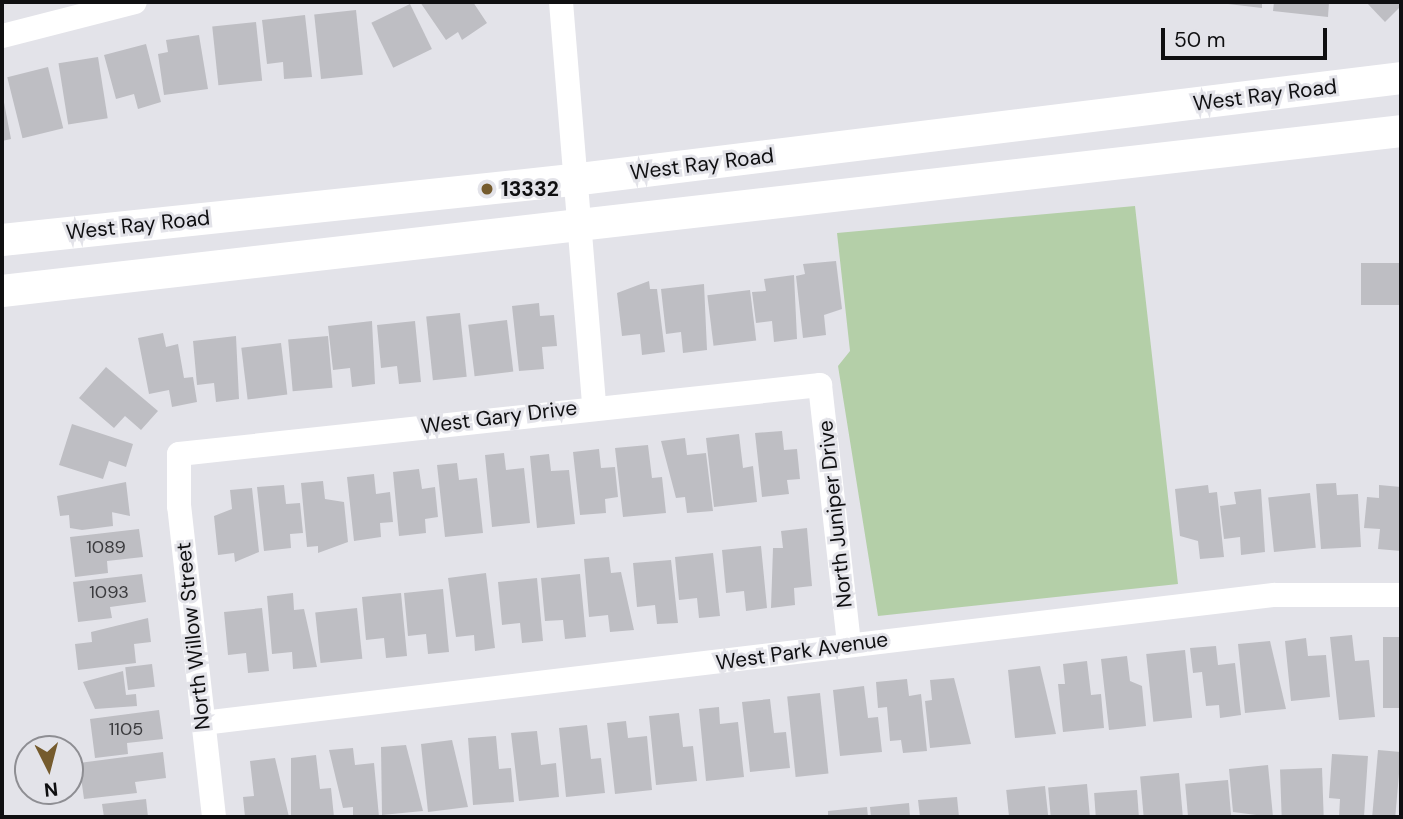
<!DOCTYPE html>
<style>
body{margin:0}
#map{position:relative;width:1403px;height:819px;overflow:hidden;background:#e3e3e9;font-family:"DM Sans",sans-serif}
div>[style]{position:absolute}
[style*='--x']{left:calc(var(--x)*1px);top:calc(var(--y)*1px);width:calc(var(--w)*1px);rotate:calc(var(--a)*1deg)}
.green>*{inset:0;background:#b4cfa8}
.building>*{inset:0;background:#bebec3;transform-origin:0 0}
.minor>*{height:24px;margin:-12px;padding:0 12px;transform-origin:12px;border-radius:12px;background:#fff}
.major>*{height:32px;margin:-16px;padding:0 16px;transform-origin:16px;border-radius:16px;background:#fff}
.dots>*{width:19px;height:19px;translate:-50% -50%;box-sizing:border-box;border:4px solid #e3e3e9;border-radius:50%}
span{translate:-50% -50%;white-space:nowrap;text-align:center;line-height:1.15;-webkit-text-stroke:6px #e3e3e9;paint-order:stroke}
.number-label{font-size:18px;color:#3b3b3e}
.number-label span{-webkit-text-stroke-width:0}
.street-label{font-size:21px;color:#0f0f11}
.poi-label{font-size:21px;color:#0f0f11;font-weight:700}
.left{translate:0 -50%;text-align:left}
.frame{position:absolute;inset:0;border:4px solid #0f0f11;pointer-events:none}
.north{position:absolute;left:14px;top:735px;width:70px;height:70px;box-sizing:border-box;background:#e3e3e9;border:2px solid #8e8e93;border-radius:50%;rotate:174deg;font-size:19px;font-weight:700;line-height:28px;text-align:center;color:#0f0f11}
.north::after{content:'';display:block;margin:auto;width:24px;height:32px;background:#755b2d;clip-path:polygon(50% 0,100% 100%,50% 72%,0 100%)}
.scale{position:absolute;left:1161px;top:28px;width:166px;height:32px;box-sizing:border-box;border:4px solid #0f0f11;border-top:0;padding-left:9px;font-size:21px;line-height:24px;white-space:nowrap;color:#0f0f11;-webkit-text-stroke:5px #e3e3e9;paint-order:stroke}
</style>
<div id="map">
<div class="green">
<i style="clip-path:polygon(1135px 206px,1178px 584px,878px 616px,838px 366px,850px 351px,837px 233px)"></i>
</div>
<div class="building">
<i style="clip-path:polygon(420px 2px,473px 2px,487px 23px,462px 40px,458px 32px,446px 40px)"></i>
<i style="clip-path:polygon(1211px 2px,1262px 2px,1262px 8px)"></i>
<i style="clip-path:polygon(1274px 2px,1329px 2px,1328px 17px,1273px 11px)"></i>
<i style="clip-path:polygon(1366px 2px,1401px 2px,1401px 6px,1385px 22px)"></i>
<i style="left:410px;top:4px;width:50px;height:43px;rotate:64deg"></i>
<i style="left:356px;top:10px;width:65px;height:42px;rotate:84deg"></i>
<i style="clip-path:polygon(305px 15px,312px 77px,284px 79px,283px 62px,267px 64px,262px 20px)"></i>
<i style="left:256px;top:22px;width:59px;height:44px;rotate:84deg"></i>
<i style="clip-path:polygon(199px 35px,208px 89px,164px 95px,158px 54px,168px 52px,166px 40px)"></i>
<i style="clip-path:polygon(146px 44px,161px 102px,138px 109px,134px 94px,116px 99px,104px 55px)"></i>
<i style="left:98px;top:57px;width:62px;height:40px;rotate:81deg"></i>
<i style="left:48px;top:67px;width:63px;height:42px;rotate:76deg"></i>
<i style="clip-path:polygon(2px 92px,11px 139px,2px 141px)"></i>
<i style="clip-path:polygon(836px 261px,842px 309px,824px 315px,826px 335px,803px 338px,796px 276px,805px 274px,803px 264px)"></i>
<i style="left:1401px;top:263px;width:42px;height:40px;rotate:90deg"></i>
<i style="clip-path:polygon(794px 275px,797px 339px,774px 342px,772px 321px,756px 323px,752px 292px,766px 291px,764px 279px)"></i>
<i style="clip-path:polygon(649px 281px,650px 289px,657px 289px,665px 352px,642px 355px,640px 334px,622px 336px,617px 293px)"></i>
<i style="clip-path:polygon(704px 284px,707px 350px,683px 353px,681px 332px,666px 334px,661px 289px)"></i>
<i style="left:750px;top:290px;width:51px;height:43px;rotate:83deg"></i>
<i style="clip-path:polygon(539px 303px,540px 316px,554px 315px,557px 346px,542px 347px,544px 369px,519px 371px,512px 306px)"></i>
<i style="left:460px;top:313px;width:64px;height:34px;rotate:84deg"></i>
<i style="left:507px;top:320px;width:52px;height:39px;rotate:83deg"></i>
<i style="clip-path:polygon(372px 321px,375px 384px,352px 387px,350px 368px,333px 370px,328px 326px)"></i>
<i style="clip-path:polygon(415px 321px,421px 382px,399px 384px,397px 366px,381px 368px,377px 325px)"></i>
<i style="clip-path:polygon(163px 333px,166px 347px,178px 344px,184px 378px,193px 377px,197px 402px,172px 407px,169px 390px,149px 394px,138px 338px)"></i>
<i style="clip-path:polygon(236px 336px,239px 399px,216px 402px,214px 383px,197px 385px,193px 341px)"></i>
<i style="left:328px;top:336px;width:52px;height:40px;rotate:85deg"></i>
<i style="left:281px;top:343px;width:52px;height:40px;rotate:83deg"></i>
<i style="clip-path:polygon(106px 367px,158px 411px,141px 430px,125px 416px,114px 428px,79px 398px)"></i>
<i style="clip-path:polygon(72px 424px,133px 444px,126px 467px,109px 461px,103px 479px,59px 465px)"></i>
<i style="clip-path:polygon(782px 431px,784px 450px,797px 449px,800px 479px,787px 480px,789px 494px,762px 497px,755px 433px)"></i>
<i style="clip-path:polygon(739px 434px,743px 468px,753px 466px,757px 502px,714px 507px,706px 438px)"></i>
<i style="clip-path:polygon(685px 438px,687px 455px,706px 453px,713px 511px,687px 513px,685px 497px,676px 498px,661px 441px)"></i>
<i style="clip-path:polygon(648px 445px,652px 478px,662px 477px,666px 513px,623px 517px,615px 448px)"></i>
<i style="clip-path:polygon(599px 449px,601px 468px,615px 467px,618px 497px,605px 499px,606px 513px,580px 515px,573px 452px)"></i>
<i style="clip-path:polygon(504px 453px,506px 470px,524px 468px,530px 523px,492px 527px,485px 455px)"></i>
<i style="clip-path:polygon(549px 454px,551px 471px,569px 470px,575px 524px,537px 528px,530px 456px)"></i>
<i style="clip-path:polygon(457px 463px,459px 480px,477px 478px,483px 533px,445px 537px,437px 465px)"></i>
<i style="clip-path:polygon(419px 469px,422px 489px,435px 487px,438px 517px,425px 519px,426px 533px,399px 536px,393px 472px)"></i>
<i style="clip-path:polygon(374px 474px,376px 494px,390px 492px,393px 522px,380px 523px,381px 537px,354px 541px,347px 477px)"></i>
<i style="clip-path:polygon(323px 481px,325px 499px,344px 502px,348px 542px,318px 553px,318px 546px,307px 547px,301px 483px)"></i>
<i style="clip-path:polygon(126px 482px,130px 516px,102px 510px,112px 512px,113px 526px,82px 530px,70px 528px,69px 515px,60px 516px,57px 496px)"></i>
<i style="clip-path:polygon(1336px 483px,1337px 495px,1358px 494px,1361px 547px,1321px 549px,1316px 484px)"></i>
<i style="clip-path:polygon(284px 485px,286px 504px,300px 503px,303px 533px,290px 534px,291px 548px,264px 551px,257px 487px)"></i>
<i style="clip-path:polygon(1208px 485px,1209px 493px,1217px 492px,1224px 557px,1200px 559px,1198px 541px,1180px 536px,1175px 489px)"></i>
<i style="clip-path:polygon(1379px 485px,1401px 487px,1401px 551px,1378px 549px,1380px 529px,1364px 528px,1367px 497px,1379px 498px)"></i>
<i style="clip-path:polygon(252px 488px,259px 552px,235px 562px,234px 553px,218px 555px,214px 516px,232px 509px,230px 490px)"></i>
<i style="clip-path:polygon(1261px 489px,1265px 552px,1241px 555px,1240px 537px,1224px 539px,1220px 506px,1236px 504px,1234px 492px)"></i>
<i style="left:1310px;top:493px;width:55px;height:42px;rotate:84deg"></i>
<i style="clip-path:polygon(807px 528px,812px 586px,794px 588px,795px 605px,771px 608px,773px 548px,783px 548px,781px 531px)"></i>
<i style="clip-path:polygon(139px 529px,143px 557px,107px 561px,108px 573px,75px 577px,70px 537px)"></i>
<i style="clip-path:polygon(761px 546px,767px 608px,746px 611px,744px 591px,726px 593px,722px 550px)"></i>
<i style="clip-path:polygon(713px 553px,720px 616px,699px 618px,697px 598px,679px 600px,675px 557px)"></i>
<i style="clip-path:polygon(609px 557px,611px 573px,621px 572px,634px 630px,610px 632px,608px 615px,589px 617px,584px 559px)"></i>
<i style="clip-path:polygon(671px 560px,678px 623px,657px 624px,655px 605px,637px 607px,633px 563px)"></i>
<i style="clip-path:polygon(486px 573px,495px 648px,475px 651px,474px 635px,456px 637px,448px 578px)"></i>
<i style="clip-path:polygon(142px 574px,146px 602px,110px 607px,112px 618px,78px 622px,73px 582px)"></i>
<i style="clip-path:polygon(580px 574px,586px 637px,565px 639px,563px 620px,545px 621px,541px 578px)"></i>
<i style="clip-path:polygon(537px 578px,543px 641px,522px 643px,520px 623px,502px 625px,498px 582px)"></i>
<i style="clip-path:polygon(443px 589px,449px 652px,428px 654px,426px 634px,408px 636px,404px 593px)"></i>
<i style="clip-path:polygon(293px 593px,294px 610px,304px 609px,317px 667px,293px 669px,292px 652px,272px 654px,267px 596px)"></i>
<i style="clip-path:polygon(401px 593px,407px 656px,386px 658px,384px 638px,366px 640px,362px 597px)"></i>
<i style="clip-path:polygon(262px 608px,269px 671px,248px 673px,246px 653px,228px 655px,224px 612px)"></i>
<i style="left:357px;top:608px;width:51px;height:42px;rotate:84deg"></i>
<i style="clip-path:polygon(148px 618px,151px 642px,134px 644px,136px 663px,78px 670px,75px 644px,92px 642px,91px 632px)"></i>
<i style="clip-path:polygon(1352px 635px,1355px 661px,1369px 660px,1375px 717px,1339px 720px,1330px 637px)"></i>
<i style="left:1383px;top:637px;width:18px;height:71px"></i>
<i style="clip-path:polygon(1306px 638px,1308px 656px,1326px 655px,1330px 697px,1291px 701px,1285px 641px)"></i>
<i style="clip-path:polygon(1270px 641px,1286px 709px,1245px 713px,1238px 644px)"></i>
<i style="clip-path:polygon(1216px 646px,1218px 665px,1235px 663px,1241px 715px,1220px 718px,1219px 705px,1206px 706px,1202px 672px,1193px 673px,1190px 648px)"></i>
<i style="left:1185px;top:650px;width:68px;height:39px;rotate:84deg"></i>
<i style="clip-path:polygon(1127px 656px,1130px 681px,1142px 686px,1146px 726px,1109px 730px,1101px 659px)"></i>
<i style="clip-path:polygon(1087px 661px,1091px 695px,1101px 694px,1104px 728px,1063px 732px,1058px 684px,1065px 684px,1063px 664px)"></i>
<i style="left:152px;top:664px;width:23px;height:27px;rotate:83deg"></i>
<i style="clip-path:polygon(1040px 666px,1056px 734px,1015px 738px,1008px 670px)"></i>
<i style="clip-path:polygon(123px 671px,126px 695px,136px 694px,137px 706px,95px 709px,83px 682px)"></i>
<i style="clip-path:polygon(954px 678px,971px 744px,930px 748px,925px 701px,932px 700px,930px 680px)"></i>
<i style="clip-path:polygon(907px 679px,909px 696px,921px 694px,927px 751px,903px 753px,901px 740px,890px 741px,887px 707px,878px 708px,876px 682px)"></i>
<i style="clip-path:polygon(864px 686px,868px 718px,878px 717px,882px 752px,840px 756px,833px 690px)"></i>
<i style="left:820px;top:693px;width:81px;height:33px;rotate:84deg"></i>
<i style="clip-path:polygon(770px 699px,774px 733px,786px 732px,790px 768px,750px 772px,742px 702px)"></i>
<i style="clip-path:polygon(719px 707px,720px 724px,738px 722px,744px 777px,706px 781px,699px 709px)"></i>
<i style="clip-path:polygon(159px 710px,163px 739px,127px 743px,128px 754px,95px 758px,90px 719px)"></i>
<i style="clip-path:polygon(679px 713px,683px 747px,693px 746px,697px 781px,656px 785px,649px 716px)"></i>
<i style="clip-path:polygon(626px 721px,628px 738px,647px 736px,652px 790px,615px 794px,607px 723px)"></i>
<i style="clip-path:polygon(587px 725px,591px 759px,601px 758px,605px 793px,566px 797px,559px 728px)"></i>
<i style="clip-path:polygon(537px 731px,541px 765px,556px 763px,559px 797px,519px 801px,511px 733px)"></i>
<i style="clip-path:polygon(496px 736px,499px 769px,511px 768px,514px 802px,473px 805px,468px 738px)"></i>
<i style="clip-path:polygon(452px 740px,468px 807px,428px 812px,421px 744px)"></i>
<i style="clip-path:polygon(406px 745px,423px 811px,382px 815px,381px 747px)"></i>
<i style="clip-path:polygon(353px 748px,355px 765px,374px 763px,379px 817px,353px 817px,353px 807px,343px 808px,329px 750px)"></i>
<i style="left:1378px;top:750px;width:23px;height:67px;rotate:5deg"></i>
<i style="clip-path:polygon(163px 752px,166px 778px,135px 782px,137px 793px,84px 799px,79px 763px)"></i>
<i style="clip-path:polygon(1332px 754px,1368px 756px,1364px 817px,1339px 817px,1340px 799px,1329px 798px)"></i>
<i style="clip-path:polygon(316px 755px,320px 789px,331px 788px,334px 817px,291px 817px,291px 758px)"></i>
<i style="clip-path:polygon(275px 758px,289px 817px,245px 817px,243px 797px,254px 796px,250px 761px)"></i>
<i style="clip-path:polygon(1268px 765px,1273px 817px,1233px 812px,1229px 769px)"></i>
<i style="left:1322px;top:768px;width:49px;height:42px;rotate:88deg"></i>
<i style="left:1179px;top:773px;width:44px;height:39px;rotate:85deg"></i>
<i style="left:1228px;top:780px;width:37px;height:43px;rotate:85deg"></i>
<i style="left:1087px;top:784px;width:33px;height:39px;rotate:85deg"></i>
<i style="left:1045px;top:786px;width:31px;height:39px;rotate:84deg"></i>
<i style="left:1137px;top:790px;width:27px;height:43px;rotate:86deg"></i>
<i style="clip-path:polygon(957px 797px,959px 817px,920px 817px,918px 800px)"></i>
<i style="clip-path:polygon(146px 799px,148px 817px,104px 817px,102px 804px)"></i>
<i style="clip-path:polygon(909px 803px,910px 817px,871px 817px,870px 807px)"></i>
<i style="clip-path:polygon(867px 807px,868px 817px,828px 817px,828px 811px)"></i>
</div>
<div class="minor">
<i style="--x:561;--y:2;--w:405;--a:85.3"></i>
<i style="--x:2;--y:36;--w:137;--a:-14.3"></i>
<i style="--x:203;--y:723;--w:1079;--a:-6.82"></i>
<i style="--x:1274;--y:595;--w:127;--a:0"></i>
<i style="--x:214;--y:817;--w:312;--a:-96.4"></i>
<i style="--x:179;--y:507;--w:53;--a:-90"></i>
<i style="--x:179;--y:454;--w:645;--a:-6.14"></i>
<i style="--x:820;--y:385;--w:261;--a:83.6"></i>
</div>
<div class="major">
<i style="--x:2;--y:240;--w:573;--a:-6.01"></i>
<i style="--x:572;--y:180;--w:835;--a:-7.01"></i>
<i style="--x:2;--y:291;--w:1408;--a:-6.52"></i>
</div>
<div class="dots">
<i style="left:487px;top:189px;background:#755b2d"></i>
</div>
<div class="number-label">
<span style="left:106px;top:547px">1089</span>
<span style="left:109px;top:592px">1093</span>
<span style="left:126px;top:729px">1105</span>
</div>
<div class="street-label">
<span style="left:1265px;top:95px;rotate:-7deg">West Ray Road</span>
<span style="left:702px;top:164px;rotate:-7deg">West Ray Road</span>
<span style="left:138px;top:225px;rotate:-6deg">West Ray Road</span>
<span style="left:499px;top:417px;rotate:-7deg">West Gary Drive</span>
<span style="left:835px;top:514px;rotate:-96deg">North Juniper Drive</span>
<span style="left:193px;top:636px;rotate:-96deg">North Willow Street</span>
<span style="left:802px;top:651px;rotate:-8deg">West Park Avenue</span>
</div>
<div class="poi-label">
<span class="left" style="left:501px;top:189px">13332</span>
</div>
<div class="frame"></div>
<div class="north">N</div>
<div class="scale">50 m</div>
</div>
